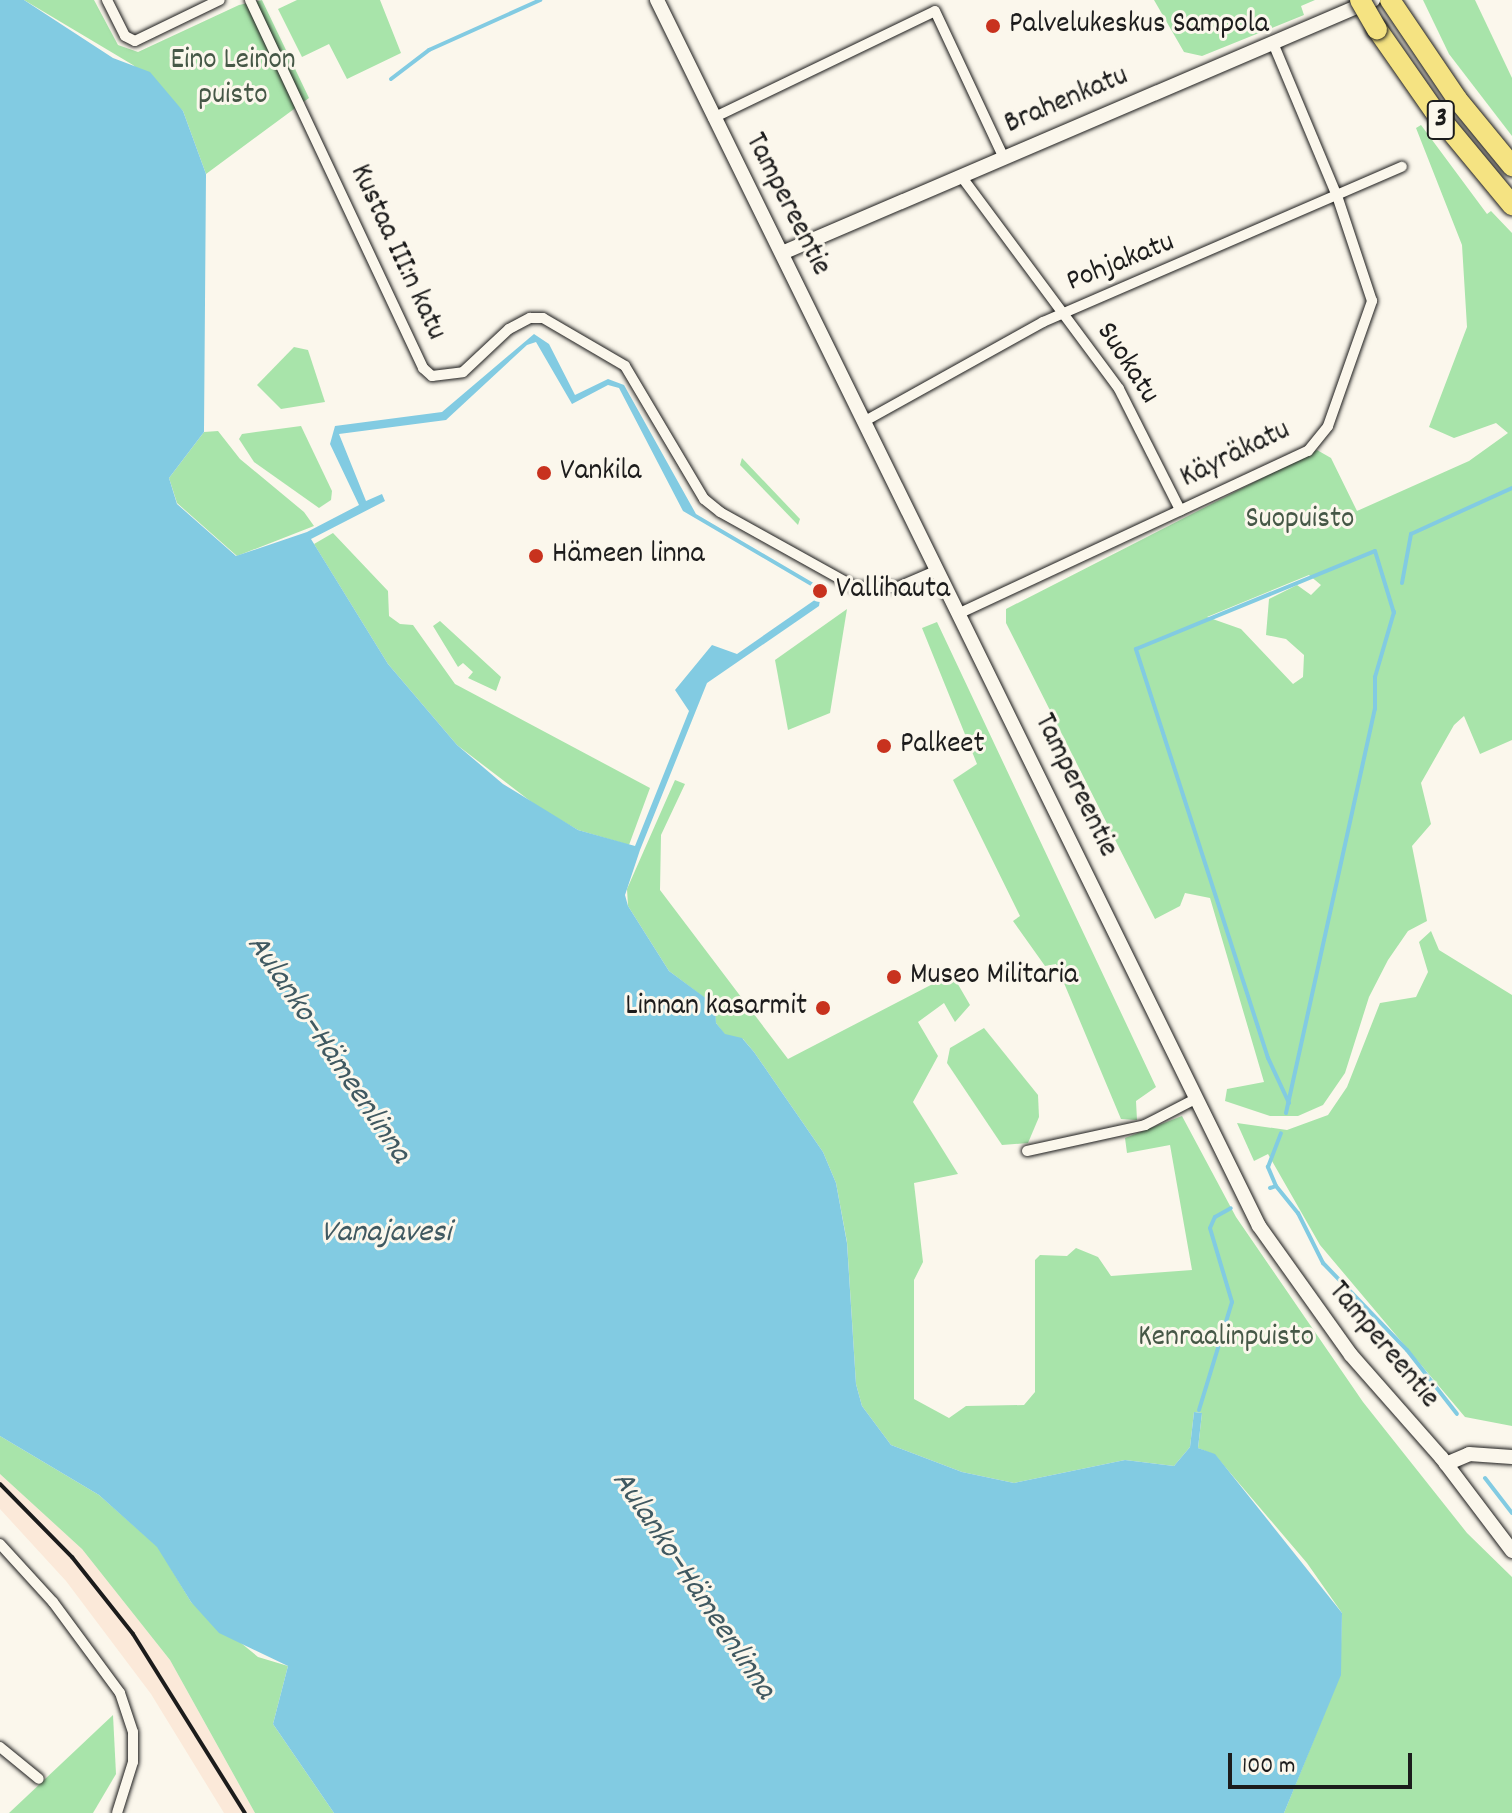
<!DOCTYPE html>
<meta charset="utf-8">
<style>
body{margin:0}
#map{position:relative;width:1512px;height:1813px;overflow:hidden;background:#fbf7ec;font-family:Dekko,sans-serif}
div>[style]{position:absolute}
[style*='--x']{left:calc(var(--x)*1px);top:calc(var(--y)*1px);width:calc(var(--w)*1px);rotate:calc(var(--a)*1deg)}
.built>*{inset:0;background:#fbe9d9}
.green>*{inset:0;background:#a8e4aa}
.water>*{inset:0;background:#82cbe2}
.stream>*{height:4px;margin:-2px;padding:0 2px;transform-origin:2px;border-radius:2px;background:#82cbe2}
.roads{filter:drop-shadow(0 0 2px #1c1c1c) drop-shadow(0 0 2px #1c1c1c)}
.minor>*{height:10px;margin:-5px;padding:0 5px;transform-origin:5px;border-radius:5px;background:#fbf7ec}
.secondary>*{height:14px;margin:-7px;padding:0 7px;transform-origin:7px;border-radius:7px;background:#fbf7ec}
.motorway>*{height:20px;margin:-10px;padding:0 10px;transform-origin:10px;border-radius:10px;background:#f5e382}
.rail>*{height:4px;margin:-2px;padding:0 2px;transform-origin:2px;border-radius:2px;background:#1c1c1c}
.bridges{filter:drop-shadow(0 0 2px #1c1c1c) drop-shadow(0 0 2px #1c1c1c)}
.motorway-bridge>*{height:20px;margin:-10px;padding:0 10px;transform-origin:10px;border-radius:10px;background:#f5e382}
.dots>*{width:22px;height:22px;translate:-50% -50%;box-sizing:border-box;border:4px solid #fbf7ec;border-radius:50%}
span{translate:-50% -50%;white-space:nowrap;text-align:center;line-height:1.15;-webkit-text-stroke:6px #fbf7ec;paint-order:stroke}
.shield-label span{padding:2px 6px;background:#fbf7ec;border:2px solid;border-radius:6px;-webkit-text-stroke-width:0}
.shield-label{font-size:28px;color:#1c1c1c;font-weight:700}
.poi-label{font-size:30px;color:#1c1c1c}
.left{translate:0 -50%;text-align:left}
.right{translate:-100% -50%;text-align:right}
.park-label{font-size:30px;color:#465847}
.street-label{font-size:30px;color:#1c1c1c}
.water-label{font-size:32px;color:#405961;font-style:italic}
.scale{position:absolute;left:1228px;top:1753px;width:184px;height:36px;box-sizing:border-box;border:4px solid #1c1c1c;border-top:0;padding-left:10px;font-size:24px;line-height:28px;white-space:nowrap;color:#1c1c1c;-webkit-text-stroke:6px #fbf7ec;paint-order:stroke}
</style>
<div id="map">
<div class="built">
<i style="clip-path:polygon(0 1474px,82px 1549px,170px 1660px,255px 1813px,224px 1813px,151px 1694px,66px 1581px,0 1509px)"></i>
</div>
<div class="green">
<i style="clip-path:polygon(24px 0,94px 0,118px 45px,138px 52px,239px 5px,262px 0,309px 98px,206px 174px,183px 111px,133px 65px)"></i>
<i style="clip-path:polygon(297px 0,380px 0,401px 53px,347px 79px,329px 44px,302px 57px,278px 9px)"></i>
<i style="clip-path:polygon(1154px 0,1315px 0,1301px 6px,1304px 15px,1202px 56px,1184px 52px)"></i>
<i style="clip-path:polygon(1423px 0,1475px 0,1512px 78px,1512px 136px,1449px 54px)"></i>
<i style="clip-path:polygon(evenodd,1421px 125px,1487px 214px,1491px 211px,1512px 233px,1512px 740px,1480px 754px,1464px 716px,1454px 725px,1421px 783px,1431px 824px,1412px 846px,1427px 921px,1408px 931px,1388px 960px,1369px 997px,1345px 1073px,1323px 1105px,1298px 1116px,1270px 1116px,1225px 1101px,1227px 1089px,1264px 1082px,1210px 898px,1185px 893px,1180px 906px,1155px 919px,1006px 623px,1006px 609px,1317px 450px,1331px 458px,1357px 511px,1469px 461px,1508px 433px,1496px 423px,1454px 438px,1429px 427px,1467px 327px,1462px 245px,1416px 128px,1421px 125px,1309px 575px,1321px 585px,1311px 595px,1297px 585px,1269px 599px,1266px 635px,1286px 639px,1304px 655px,1303px 677px,1293px 684px,1241px 629px,1207px 617px,1309px 575px)"></i>
<i style="clip-path:polygon(294px 347px,308px 350px,325px 402px,281px 409px,257px 385px)"></i>
<i style="clip-path:polygon(301px 426px,332px 491px,331px 500px,319px 508px,254px 462px,239px 439px,242px 434px)"></i>
<i style="clip-path:polygon(218px 431px,240px 459px,304px 512px,314px 526px,237px 556px,177px 503px,169px 478px,204px 432px)"></i>
<i style="clip-path:polygon(742px 458px,800px 519px,798px 525px,740px 465px)"></i>
<i style="clip-path:polygon(333px 533px,388px 591px,389px 616px,400px 624px,413px 625px,455px 684px,650px 788px,629px 845px,578px 830px,538px 807px,457px 745px,388px 664px,314px 544px)"></i>
<i style="clip-path:polygon(847px 609px,830px 713px,788px 730px,775px 660px)"></i>
<i style="clip-path:polygon(440px 621px,501px 677px,496px 691px,468px 678px,473px 672px,463px 663px,458px 667px,433px 626px)"></i>
<i style="clip-path:polygon(937px 622px,1156px 1087px,1136px 1101px,1137px 1120px,1121px 1119px,1056px 964px,1045px 966px,1013px 921px,1020px 916px,953px 780px,977px 764px,922px 628px)"></i>
<i style="clip-path:polygon(675px 780px,685px 784px,661px 835px,660px 890px,788px 1059px,952px 974px,970px 1005px,955px 1022px,944px 1003px,918px 1022px,938px 1056px,913px 1102px,958px 1174px,914px 1183px,923px 1262px,914px 1280px,914px 1399px,949px 1418px,966px 1406px,1024px 1405px,1035px 1392px,1035px 1260px,1040px 1255px,1067px 1256px,1076px 1248px,1098px 1257px,1111px 1276px,1192px 1270px,1170px 1145px,1127px 1153px,1125px 1138px,1182px 1116px,1236px 1217px,1363px 1402px,1467px 1533px,1512px 1577px,1512px 1813px,1284px 1813px,1340px 1675px,1342px 1613px,1307px 1563px,1215px 1455px,1198px 1448px,1202px 1413px,1194px 1412px,1190px 1447px,1174px 1466px,1125px 1460px,1014px 1483px,962px 1472px,891px 1445px,862px 1406px,856px 1384px,847px 1242px,836px 1183px,823px 1152px,754px 1052px,743px 1039px,725px 1035px,716px 1023px,714px 1005px,669px 971px,628px 906px,627px 889px)"></i>
<i style="clip-path:polygon(1431px 931px,1439px 950px,1512px 995px,1512px 1426px,1465px 1417px,1320px 1245px,1268px 1154px,1254px 1161px,1237px 1123px,1287px 1130px,1328px 1115px,1347px 1087px,1380px 1003px,1416px 997px,1428px 972px,1419px 942px)"></i>
<i style="clip-path:polygon(984px 1028px,1038px 1095px,1039px 1117px,1028px 1143px,1002px 1145px,947px 1063px,950px 1048px)"></i>
<i style="clip-path:polygon(0 1436px,99px 1495px,158px 1547px,191px 1602px,258px 1657px,288px 1666px,273px 1724px,334px 1813px,255px 1813px,170px 1660px,82px 1549px,0 1474px)"></i>
<i style="clip-path:polygon(113px 1715px,116px 1774px,93px 1813px,9px 1813px)"></i>
</div>
<div class="water">
<i style="clip-path:polygon(evenodd,0 0,24px 0,113px 58px,150px 72px,183px 111px,206px 174px,204px 432px,169px 478px,177px 504px,236px 556px,307px 532px,359px 505px,330px 444px,335px 426px,442px 412px,534px 334px,549px 344px,575px 395px,608px 379px,624px 385px,696px 514px,822px 588px,819px 606px,707px 683px,640px 850px,625px 895px,628px 906px,669px 971px,715px 1005px,716px 1023px,725px 1034px,742px 1038px,754px 1052px,823px 1152px,836px 1183px,847px 1243px,856px 1384px,862px 1406px,891px 1445px,962px 1472px,1014px 1483px,1125px 1460px,1174px 1466px,1190px 1447px,1194px 1412px,1202px 1413px,1198px 1448px,1215px 1454px,1342px 1613px,1341px 1675px,1284px 1813px,334px 1813px,273px 1724px,288px 1666px,219px 1633px,191px 1602px,157px 1547px,99px 1495px,0 1436px,0 0,536px 342px,572px 404px,608px 385px,619px 388px,683px 511px,816px 589px,819px 597px,737px 654px,712px 645px,675px 690px,689px 711px,635px 846px,578px 830px,503px 784px,457px 745px,388px 664px,311px 539px,385px 501px,382px 494px,366px 501px,339px 434px,446px 420px,527px 345px,536px 342px)"></i>
</div>
<div class="stream">
<i style="--x:391;--y:79;--w:48;--a:-37.3"></i>
<i style="--x:429;--y:50;--w:122;--a:-24.2"></i>
<i style="--x:1402;--y:583;--w:50;--a:-79.6"></i>
<i style="--x:1411;--y:534;--w:111;--a:-24.5"></i>
<i style="--x:1289;--y:1103;--w:50;--a:-115"></i>
<i style="--x:1268;--y:1058;--w:430;--a:-107.9"></i>
<i style="--x:1136;--y:649;--w:258;--a:-22.3"></i>
<i style="--x:1375;--y:551;--w:65;--a:73"></i>
<i style="--x:1286;--y:1113;--w:414;--a:-77.6"></i>
<i style="--x:1375;--y:709;--w:32;--a:-90"></i>
<i style="--x:1375;--y:677;--w:68;--a:-73.7"></i>
<i style="--x:1276;--y:1186;--w:35;--a:51"></i>
<i style="--x:1298;--y:1213;--w:56;--a:63.4"></i>
<i style="--x:1323;--y:1263;--w:121;--a:46"></i>
<i style="--x:1407;--y:1350;--w:81;--a:52"></i>
<i style="--x:1270;--y:1188;--w:6;--a:-18"></i>
<i style="--x:1276;--y:1186;--w:21;--a:-113"></i>
<i style="--x:1268;--y:1167;--w:36;--a:-69"></i>
<i style="--x:1199;--y:1410;--w:113;--a:-73"></i>
<i style="--x:1232;--y:1302;--w:77;--a:-106.6"></i>
<i style="--x:1210;--y:1228;--w:12;--a:-66"></i>
<i style="--x:1215;--y:1217;--w:18;--a:-29"></i>
<i style="--x:1485;--y:1478;--w:44;--a:52.4"></i>
</div>
<div class="roads">
<div class="minor">
<i style="--x:107;--y:0;--w:40;--a:63.4"></i>
<i style="--x:125;--y:36;--w:11;--a:27"></i>
<i style="--x:135;--y:41;--w:94;--a:-25.8"></i>
<i style="--x:250;--y:0;--w:407;--a:64.8"></i>
<i style="--x:423;--y:368;--w:12;--a:42"></i>
<i style="--x:432;--y:376;--w:31;--a:-7"></i>
<i style="--x:463;--y:372;--w:63;--a:-43.1"></i>
<i style="--x:509;--y:329;--w:24;--a:-28"></i>
<i style="--x:530;--y:318;--w:13;--a:0"></i>
<i style="--x:543;--y:318;--w:95;--a:30.3"></i>
<i style="--x:625;--y:366;--w:155;--a:59.3"></i>
<i style="--x:704;--y:499;--w:21;--a:39"></i>
<i style="--x:720;--y:512;--w:154;--a:29.1"></i>
<i style="--x:855;--y:587;--w:43;--a:0"></i>
<i style="--x:898;--y:587;--w:43;--a:-23"></i>
<i style="--x:713;--y:118;--w:246;--a:-25.7"></i>
<i style="--x:935;--y:11;--w:162;--a:64.9"></i>
<i style="--x:961;--y:176;--w:265;--a:53.4"></i>
<i style="--x:1119;--y:389;--w:136;--a:63.2"></i>
<i style="--x:865;--y:421;--w:204;--a:-29.1"></i>
<i style="--x:1043;--y:322;--w:391;--a:-23.4"></i>
<i style="--x:960;--y:613;--w:384;--a:-25"></i>
<i style="--x:1308;--y:451;--w:32;--a:-51"></i>
<i style="--x:1328;--y:426;--w:133;--a:-70.6"></i>
<i style="--x:1372;--y:301;--w:111;--a:-108.4"></i>
<i style="--x:1337;--y:196;--w:166;--a:-112.7"></i>
<i style="--x:1027;--y:1151;--w:121;--a:-12.4"></i>
<i style="--x:1145;--y:1125;--w:59;--a:-27.4"></i>
<i style="--x:0;--y:1544;--w:79;--a:47.6"></i>
<i style="--x:53;--y:1602;--w:113;--a:53.6"></i>
<i style="--x:120;--y:1693;--w:41;--a:71.6"></i>
<i style="--x:133;--y:1732;--w:30;--a:90"></i>
<i style="--x:133;--y:1762;--w:53;--a:107.4"></i>
<i style="--x:0;--y:1747;--w:50;--a:39.4"></i>
</div>
<div class="secondary">
<i style="--x:657;--y:0;--w:1366;--a:63.85"></i>
<i style="--x:1259;--y:1226;--w:158;--a:54.5"></i>
<i style="--x:1351;--y:1355;--w:136;--a:48.6"></i>
<i style="--x:1441;--y:1457;--w:118;--a:52.9"></i>
<i style="--x:782;--y:253;--w:643;--a:-23.18"></i>
<i style="--x:1446;--y:1464;--w:25;--a:-23"></i>
<i style="--x:1469;--y:1454;--w:43;--a:4"></i>
</div>
<div class="motorway">
<i style="--x:1390;--y:0;--w:120;--a:55.9"></i>
<i style="--x:1457;--y:99;--w:87;--a:50.6"></i>
<i style="--x:1377;--y:29;--w:101;--a:55.1"></i>
<i style="--x:1435;--y:112;--w:121;--a:50.4"></i>
</div>
</div>
<div class="rail">
<i style="--x:0;--y:1484;--w:103;--a:45.4"></i>
<i style="--x:72;--y:1557;--w:98;--a:51.6"></i>
<i style="--x:133;--y:1634;--w:211;--a:58"></i>
</div>
<div class="bridges">
<div class="motorway-bridge">
<i style="--x:1360;--y:0;--w:34;--a:60"></i>
</div>
</div>
<div class="dots">
<i style="left:993px;top:26px;background:#c8321e"></i>
<i style="left:544px;top:473px;background:#c8321e"></i>
<i style="left:536px;top:556px;background:#c8321e"></i>
<i style="left:820px;top:591px;background:#c8321e"></i>
<i style="left:884px;top:746px;background:#c8321e"></i>
<i style="left:894px;top:977px;background:#c8321e"></i>
<i style="left:823px;top:1008px;background:#c8321e"></i>
</div>
<div class="shield-label">
<span style="left:1441px;top:120px">3</span>
</div>
<div class="poi-label">
<span class="left" style="left:1009px;top:26px">Palvelukeskus Sampola</span>
<span class="left" style="left:560px;top:473px">Vankila</span>
<span class="left" style="left:552px;top:556px">Hämeen linna</span>
<span class="left" style="left:836px;top:591px">Vallihauta</span>
<span class="left" style="left:900px;top:746px">Palkeet</span>
<span class="left" style="left:910px;top:977px">Museo Militaria</span>
<span class="right" style="left:807px;top:1008px">Linnan kasarmit</span>
</div>
<div class="park-label">
<span style="left:233px;top:79px">Eino Leinon<br>puisto</span>
<span style="left:1300px;top:521px">Suopuisto</span>
<span style="left:1226px;top:1339px">Kenraalinpuisto</span>
</div>
<div class="street-label">
<span style="left:1067px;top:102px;rotate:-23deg">Brahenkatu</span>
<span style="left:786px;top:205px;rotate:63deg">Tampereentie</span>
<span style="left:396px;top:253px;rotate:65deg">Kustaa III:n katu</span>
<span style="left:1121px;top:264px;rotate:-22deg">Pohjakatu</span>
<span style="left:1126px;top:364px;rotate:57deg">Suokatu</span>
<span style="left:1236px;top:456px;rotate:-26deg">Käyräkatu</span>
<span style="left:1074px;top:786px;rotate:64deg">Tampereentie</span>
<span style="left:1382px;top:1346px;rotate:50deg">Tampereentie</span>
</div>
<div class="water-label">
<span style="left:327px;top:1050px;rotate:56deg">Aulanko–Hämeenlinna</span>
<span style="left:386px;top:1234px">Vanajavesi</span>
<span style="left:692px;top:1586px;rotate:56deg">Aulanko–Hämeenlinna</span>
</div>
<div class="scale">100 m</div>
</div>
